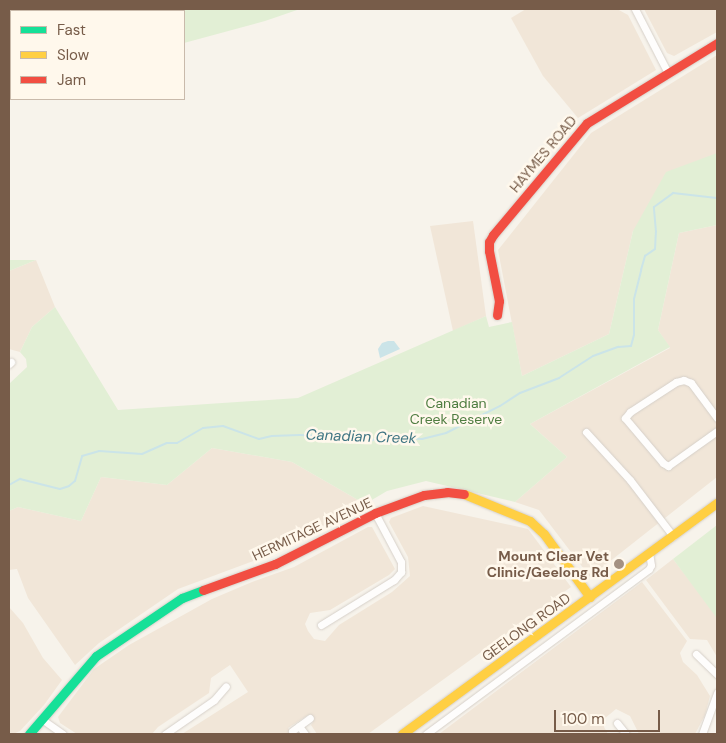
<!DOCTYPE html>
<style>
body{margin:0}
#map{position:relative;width:726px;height:743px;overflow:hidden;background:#f7f3eb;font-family:"DM Sans",sans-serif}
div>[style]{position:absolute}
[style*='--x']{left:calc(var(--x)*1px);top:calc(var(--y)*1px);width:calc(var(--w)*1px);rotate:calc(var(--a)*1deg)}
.residential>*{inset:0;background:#f1e6d8}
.green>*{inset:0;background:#e2efd5}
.water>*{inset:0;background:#cbe4e8}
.stream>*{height:2px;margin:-1px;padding:0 1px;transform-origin:1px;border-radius:1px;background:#cbe4e8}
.roads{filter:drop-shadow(0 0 1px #d6d0c9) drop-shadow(0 0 1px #d6d0c9)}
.street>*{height:7px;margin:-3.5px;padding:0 3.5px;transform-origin:3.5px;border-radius:3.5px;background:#fefdfc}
.fast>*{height:9px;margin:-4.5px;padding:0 4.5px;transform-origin:4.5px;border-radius:4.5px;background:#16e098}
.slow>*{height:9px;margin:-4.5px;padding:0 4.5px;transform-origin:4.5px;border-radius:4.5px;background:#ffcf43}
.jam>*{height:9px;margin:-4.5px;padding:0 4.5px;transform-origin:4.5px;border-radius:4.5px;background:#f24e42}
.dots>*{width:14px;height:14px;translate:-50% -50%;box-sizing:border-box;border:2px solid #fff8ec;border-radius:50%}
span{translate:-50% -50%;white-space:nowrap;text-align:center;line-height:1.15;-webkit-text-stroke:5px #fff8ec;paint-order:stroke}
.street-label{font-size:14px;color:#775c49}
.park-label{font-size:14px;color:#4f7d41}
.poi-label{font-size:14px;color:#775c49;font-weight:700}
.right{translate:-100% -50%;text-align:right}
.water-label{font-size:15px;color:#3f7583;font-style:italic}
.frame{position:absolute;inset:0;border:10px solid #775c49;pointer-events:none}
.legend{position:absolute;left:10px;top:10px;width:175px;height:90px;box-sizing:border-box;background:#fff8ec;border:1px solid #c9baab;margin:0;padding:6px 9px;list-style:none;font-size:15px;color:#775c49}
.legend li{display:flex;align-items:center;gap:10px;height:25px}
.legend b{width:25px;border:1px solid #c9baab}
.scale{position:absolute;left:554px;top:710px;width:106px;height:22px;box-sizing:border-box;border:2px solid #775c49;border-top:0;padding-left:6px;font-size:15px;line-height:18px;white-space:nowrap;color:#775c49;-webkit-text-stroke:4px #fff8ec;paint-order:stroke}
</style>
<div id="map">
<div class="residential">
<i style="clip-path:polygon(526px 9px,617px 9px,628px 15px,656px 70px,578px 118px,543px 76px,511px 18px)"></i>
<i style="clip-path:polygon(644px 9px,717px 9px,717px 32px,674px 56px,667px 53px)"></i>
<i style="clip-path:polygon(717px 55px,717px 178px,633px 231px,609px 334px,522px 376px,498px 250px,591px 133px)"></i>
<i style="clip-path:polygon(473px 221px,486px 316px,453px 331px,430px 226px)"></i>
<i style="clip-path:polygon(717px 225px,717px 477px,590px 577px,539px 510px,515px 502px,567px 457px,530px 424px,670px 348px,658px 330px,679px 233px)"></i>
<i style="clip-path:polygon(36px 260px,55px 307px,32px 327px,20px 352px,9px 349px,9px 271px)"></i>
<i style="clip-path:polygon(212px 448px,292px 462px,365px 504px,259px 559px,178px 589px,99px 643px,75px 665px,28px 598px,17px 569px,9px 570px,9px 511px,18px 507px,81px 521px,101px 477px,167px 485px)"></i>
<i style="clip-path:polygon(423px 506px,528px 529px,571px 587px,368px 734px,317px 734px,311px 725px,313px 722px,308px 715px,288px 728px,293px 734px,182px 734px,248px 692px,230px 665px,211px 678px,209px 693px,158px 727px,152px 734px,77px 734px,60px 723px,58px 717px,94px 669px,129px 645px,212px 599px,252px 582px,294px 567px,368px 527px,372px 527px,395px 569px,389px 575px,330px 610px,310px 613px,305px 624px,308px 631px,314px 639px,325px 641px,339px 625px,392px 592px,410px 576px,408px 557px,389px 522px,391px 518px)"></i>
<i style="clip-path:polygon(673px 559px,717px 616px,717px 657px,707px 640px,690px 639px,646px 580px)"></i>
<i style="clip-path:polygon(642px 582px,687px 641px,680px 653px,683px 662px,697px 675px,710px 696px,705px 715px,695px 734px,639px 734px,630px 716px,616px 709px,604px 719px,604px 727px,608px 734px,439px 734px)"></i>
<i style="clip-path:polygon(9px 607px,23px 623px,43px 658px,62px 680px,44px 705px,20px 731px,13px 734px,9px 734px)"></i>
</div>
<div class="green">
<i style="clip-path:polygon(9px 9px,300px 9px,265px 21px,184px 43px,184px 11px,11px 11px,11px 88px,9px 89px)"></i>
<i style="clip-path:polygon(717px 153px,717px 225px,679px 233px,658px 330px,670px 347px,530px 424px,567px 457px,515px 502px,426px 481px,387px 491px,365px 504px,292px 462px,212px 448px,167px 485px,101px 477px,81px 521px,18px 507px,9px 511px,9px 384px,27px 367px,26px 359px,20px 352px,32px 327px,55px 307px,118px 410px,298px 398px,486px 316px,489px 327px,512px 322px,522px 376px,609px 334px,633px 231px,666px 172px)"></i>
<i style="clip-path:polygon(9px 260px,36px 260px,9px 271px)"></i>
<i style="clip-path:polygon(717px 525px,717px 616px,716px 617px,673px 559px)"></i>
</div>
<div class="water">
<i style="clip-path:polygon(388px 341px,394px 341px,400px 349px,380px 358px,378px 349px,382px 343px)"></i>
</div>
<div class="stream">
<i style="--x:53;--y:11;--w:3;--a:-45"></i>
<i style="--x:9;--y:78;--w:4;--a:-63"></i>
<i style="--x:9;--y:485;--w:13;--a:-29"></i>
<i style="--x:20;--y:479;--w:41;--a:14"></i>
<i style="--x:60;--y:489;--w:9;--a:-18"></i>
<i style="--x:69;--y:486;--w:8;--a:-40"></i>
<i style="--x:75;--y:481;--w:26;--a:-74"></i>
<i style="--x:82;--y:456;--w:18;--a:-16"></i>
<i style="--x:99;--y:451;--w:43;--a:4"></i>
<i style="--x:142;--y:454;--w:27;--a:-24"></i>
<i style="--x:167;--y:443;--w:10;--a:0"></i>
<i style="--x:177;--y:443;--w:30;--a:-30"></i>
<i style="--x:203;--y:428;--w:20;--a:-6"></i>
<i style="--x:223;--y:426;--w:38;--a:20"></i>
<i style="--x:259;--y:439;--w:13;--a:-13"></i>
<i style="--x:272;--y:436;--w:27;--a:-2"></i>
<i style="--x:299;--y:435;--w:52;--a:2.2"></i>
<i style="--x:351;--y:437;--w:19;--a:12"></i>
<i style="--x:370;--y:441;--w:12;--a:-20"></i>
<i style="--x:381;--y:437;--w:41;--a:2.8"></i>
<i style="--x:422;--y:439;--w:25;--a:-14"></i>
<i style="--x:446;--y:433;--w:60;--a:-26.6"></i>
<i style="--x:500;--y:406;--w:24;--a:-33"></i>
<i style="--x:520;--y:393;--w:42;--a:-21"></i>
<i style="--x:559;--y:378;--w:40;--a:-32.9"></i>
<i style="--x:593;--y:356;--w:27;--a:-20"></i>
<i style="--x:618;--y:347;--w:13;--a:-4"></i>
<i style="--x:631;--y:346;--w:11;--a:-75"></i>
<i style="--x:634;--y:335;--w:36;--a:-90"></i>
<i style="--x:634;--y:299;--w:30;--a:-76"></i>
<i style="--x:641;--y:270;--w:15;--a:-74"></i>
<i style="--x:645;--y:256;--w:12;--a:-35"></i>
<i style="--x:655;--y:249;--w:17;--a:-87"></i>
<i style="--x:656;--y:232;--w:25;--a:-95"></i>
<i style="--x:654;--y:207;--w:24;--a:-36"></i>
<i style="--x:673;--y:193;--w:44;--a:6.5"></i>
</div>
<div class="roads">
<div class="street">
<i style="--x:635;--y:9;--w:72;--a:62.7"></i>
<i style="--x:9;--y:364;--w:3;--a:-45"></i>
<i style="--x:717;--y:418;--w:44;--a:-126.6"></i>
<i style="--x:691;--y:383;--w:8;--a:-157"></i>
<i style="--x:684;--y:380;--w:8;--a:166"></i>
<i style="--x:676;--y:382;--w:55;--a:146.9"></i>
<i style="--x:630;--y:412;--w:8;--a:130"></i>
<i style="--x:625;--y:418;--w:59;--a:49.8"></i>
<i style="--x:663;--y:463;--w:6;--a:31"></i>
<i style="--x:668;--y:466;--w:60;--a:-35.5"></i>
<i style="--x:586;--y:432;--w:65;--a:47.5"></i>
<i style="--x:630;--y:480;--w:71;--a:52.5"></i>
<i style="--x:321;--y:625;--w:86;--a:-31.7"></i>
<i style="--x:394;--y:580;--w:11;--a:-49"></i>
<i style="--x:401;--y:572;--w:10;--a:-90"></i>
<i style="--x:401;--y:562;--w:55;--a:-118"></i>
<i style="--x:696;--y:654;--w:29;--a:44"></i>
<i style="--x:43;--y:720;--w:24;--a:35"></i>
<i style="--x:617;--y:723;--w:14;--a:51"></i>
<i style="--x:299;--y:726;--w:10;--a:53"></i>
<i style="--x:292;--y:731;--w:22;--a:-36"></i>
<i style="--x:165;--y:734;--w:60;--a:-34.8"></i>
<i style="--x:214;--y:700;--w:18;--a:-49"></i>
<i style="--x:426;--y:734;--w:277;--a:-36.5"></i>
<i style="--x:649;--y:569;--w:4;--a:-63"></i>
<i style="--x:651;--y:565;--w:12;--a:-99"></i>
<i style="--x:702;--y:734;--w:44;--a:-69.9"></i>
</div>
<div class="fast">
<i style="--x:29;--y:734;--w:103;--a:-49.3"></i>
<i style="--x:96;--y:656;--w:104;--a:-34"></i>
<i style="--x:182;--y:598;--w:22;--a:-21"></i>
</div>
<div class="slow">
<i style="--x:464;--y:494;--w:71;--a:22.2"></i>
<i style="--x:530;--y:521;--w:19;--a:43"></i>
<i style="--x:544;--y:534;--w:78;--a:53.9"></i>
<i style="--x:402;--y:734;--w:391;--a:-36.3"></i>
</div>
<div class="jam">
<i style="--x:497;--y:315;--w:14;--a:-82"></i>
<i style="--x:499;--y:301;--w:51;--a:-101.3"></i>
<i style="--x:489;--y:251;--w:9;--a:-90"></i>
<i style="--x:489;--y:242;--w:8;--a:-60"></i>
<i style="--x:493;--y:235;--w:146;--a:-50"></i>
<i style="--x:587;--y:123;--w:153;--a:-31.6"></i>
<i style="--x:203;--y:590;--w:77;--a:-19.9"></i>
<i style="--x:275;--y:564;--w:112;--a:-27"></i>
<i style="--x:375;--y:513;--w:52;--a:-20.2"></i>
<i style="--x:424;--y:495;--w:23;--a:-7"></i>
<i style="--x:447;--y:492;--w:17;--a:7"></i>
</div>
</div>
<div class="dots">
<i style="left:619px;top:564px;background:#a49182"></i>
</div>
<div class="street-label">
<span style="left:543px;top:154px;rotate:-50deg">HAYMES ROAD</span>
<span style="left:312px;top:529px;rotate:-25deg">HERMITAGE AVENUE</span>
<span style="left:526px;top:627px;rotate:-36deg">GEELONG ROAD</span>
</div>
<div class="park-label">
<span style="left:456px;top:411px">Canadian<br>Creek Reserve</span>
</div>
<div class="poi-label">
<span class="right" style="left:609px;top:564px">Mount Clear Vet<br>Clinic/Geelong Rd</span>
</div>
<div class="water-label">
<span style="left:361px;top:437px;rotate:2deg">Canadian Creek</span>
</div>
<div class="frame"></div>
<ul class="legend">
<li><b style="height:6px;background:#16e098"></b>Fast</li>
<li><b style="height:6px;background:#ffcf43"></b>Slow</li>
<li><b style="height:6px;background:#f24e42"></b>Jam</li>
</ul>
<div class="scale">100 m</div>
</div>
